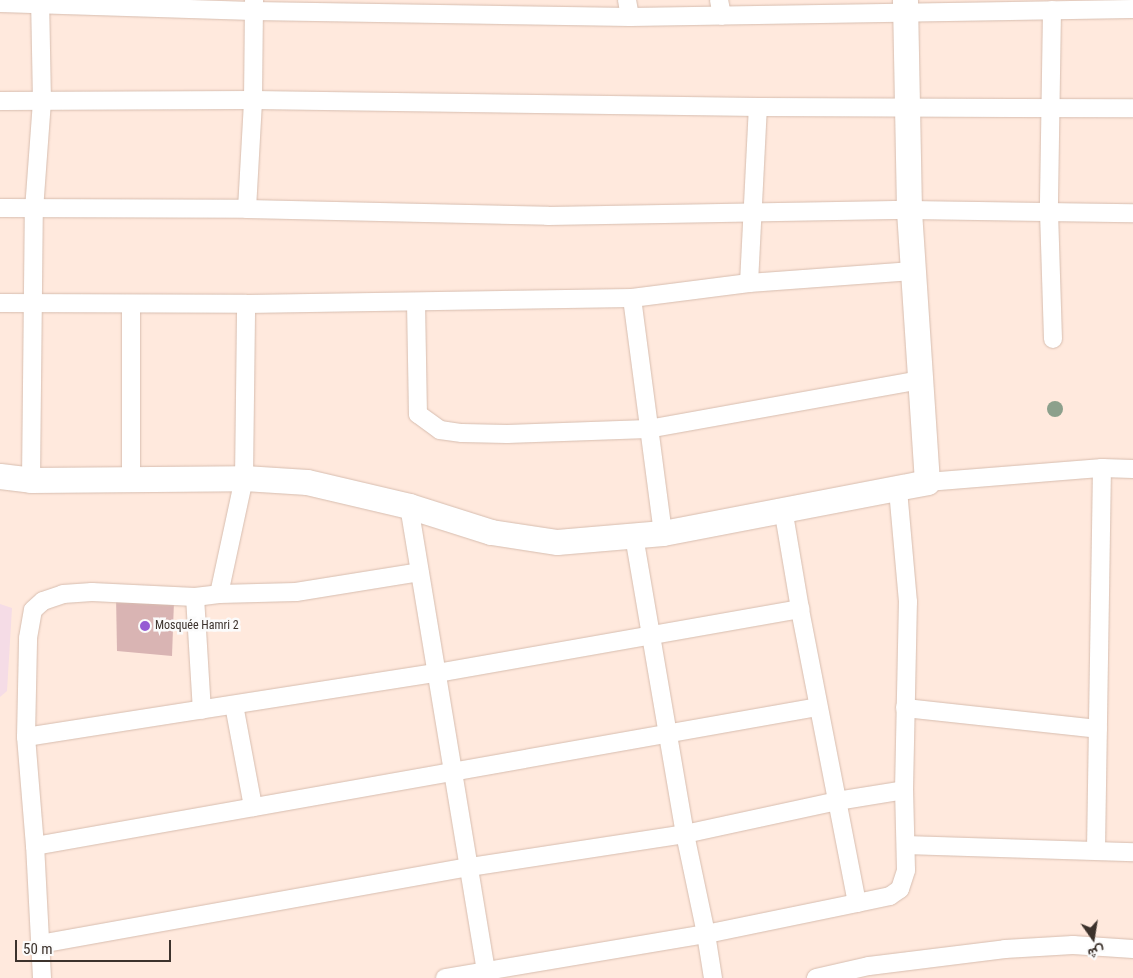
<!DOCTYPE html>
<meta charset="utf-8">
<style>
body{margin:0}
#map{position:relative;width:1133px;height:978px;overflow:hidden;background:#ffe9dd;font-family:"Roboto Condensed",Vazirmatn,sans-serif}
div>[style]{position:absolute}
[style*='--x']{left:calc(var(--x)*1px);top:calc(var(--y)*1px);width:calc(var(--w)*1px);rotate:calc(var(--a)*1deg)}
.education>*{inset:0;background:#f5dce6}
.building>*{inset:0;background:#d9b4b3}
.roads{filter:drop-shadow(0 0 1px #d7bdaf) drop-shadow(0 0 1px #d7bdaf)}
.street>*{height:18px;margin:-9px;padding:0 9px;transform-origin:9px;border-radius:9px;background:#fff}
.secondary>*{height:25px;margin:-12.5px;padding:0 12.5px;transform-origin:12.5px;border-radius:12.5px;background:#fff}
.trees>*{width:16px;height:16px;margin:-8px;border-radius:50%;background:#8ca08c}
.dots>*{width:14px;height:14px;translate:-50% -50%;box-sizing:border-box;border:2px solid #fbfbfb;border-radius:50%}
span{translate:-50% -50%;white-space:nowrap;text-align:center;line-height:1.15;-webkit-text-stroke:5px #fbfbfb;paint-order:stroke}
.poi-label{font-size:12px;color:#3c322c}
.left{translate:0 -50%;text-align:left}
.north{position:absolute;left:1068px;top:913px;width:50px;height:50px;-webkit-text-stroke:4px #fbfbfb;paint-order:stroke;rotate:167deg;font-size:14px;font-weight:700;line-height:20px;text-align:center;color:#3c322c}
.north::after{content:'';display:block;margin:auto;width:18px;height:22px;background:#3c322c;clip-path:polygon(50% 0,100% 100%,50% 72%,0 100%)}
.scale{position:absolute;left:15px;top:940px;width:156px;height:22px;box-sizing:border-box;border:2px solid #3c322c;border-top:0;padding-left:6px;font-size:15px;line-height:18px;white-space:nowrap;color:#3c322c;-webkit-text-stroke:4px #fbfbfb;paint-order:stroke}
</style>
<div id="map">
<div class="education">
<i style="clip-path:polygon(0 604px,12px 608px,7px 691px,0 697px)"></i>
</div>
<div class="building">
<i style="clip-path:polygon(116px 595px,174px 601px,172px 656px,117px 651px)"></i>
</div>
<div class="roads">
<div class="street">
<i style="--x:627;--y:0;--w:17;--a:80"></i>
<i style="--x:719;--y:0;--w:16;--a:79"></i>
<i style="--x:0;--y:3;--w:253;--a:1.8"></i>
<i style="--x:253;--y:11;--w:377;--a:0.9"></i>
<i style="--x:630;--y:17;--w:503;--a:-0.91"></i>
<i style="--x:1052;--y:10;--w:202;--a:90.9"></i>
<i style="--x:1049;--y:212;--w:127;--a:88.2"></i>
<i style="--x:0;--y:101;--w:253;--a:-0.2"></i>
<i style="--x:253;--y:100;--w:505;--a:0.79"></i>
<i style="--x:758;--y:107;--w:375;--a:0.2"></i>
<i style="--x:0;--y:208;--w:247;--a:0.2"></i>
<i style="--x:247;--y:209;--w:301;--a:1.3"></i>
<i style="--x:548;--y:216;--w:361;--a:-1"></i>
<i style="--x:909;--y:210;--w:224;--a:0.8"></i>
<i style="--x:247;--y:209;--w:109;--a:-86.8"></i>
<i style="--x:253;--y:100;--w:100;--a:-89.4"></i>
<i style="--x:749;--y:283;--w:176;--a:-87.1"></i>
<i style="--x:632;--y:298;--w:237;--a:82.5"></i>
<i style="--x:416;--y:302;--w:112;--a:89"></i>
<i style="--x:418;--y:414;--w:27;--a:36"></i>
<i style="--x:440;--y:430;--w:22;--a:8"></i>
<i style="--x:462;--y:433;--w:45;--a:1.3"></i>
<i style="--x:507;--y:434;--w:141;--a:-2"></i>
<i style="--x:648;--y:429;--w:276;--a:-10.2"></i>
<i style="--x:0;--y:303;--w:246;--a:0.2"></i>
<i style="--x:246;--y:304;--w:386;--a:-0.9"></i>
<i style="--x:632;--y:298;--w:118;--a:-7.3"></i>
<i style="--x:749;--y:283;--w:164;--a:-4.2"></i>
<i style="--x:131;--y:479;--w:175;--a:-90"></i>
<i style="--x:31;--y:480;--w:270;--a:-89.4"></i>
<i style="--x:34;--y:210;--w:108;--a:-85.8"></i>
<i style="--x:42;--y:102;--w:102;--a:-91.1"></i>
<i style="--x:927;--y:482;--w:176;--a:-4.6"></i>
<i style="--x:1102;--y:468;--w:31;--a:2"></i>
<i style="--x:409;--y:506;--w:478;--a:80.6"></i>
<i style="--x:634;--y:536;--w:302;--a:80.3"></i>
<i style="--x:685;--y:834;--w:102;--a:78.1"></i>
<i style="--x:706;--y:934;--w:45;--a:81"></i>
<i style="--x:219;--y:594;--w:119;--a:-77.8"></i>
<i style="--x:244;--y:478;--w:174;--a:-89.3"></i>
<i style="--x:195;--y:597;--w:113;--a:86.5"></i>
<i style="--x:234;--y:705;--w:104;--a:79.4"></i>
<i style="--x:905;--y:708;--w:194;--a:6.2"></i>
<i style="--x:26;--y:737;--w:416;--a:-8.9"></i>
<i style="--x:437;--y:673;--w:369;--a:-10"></i>
<i style="--x:906;--y:845;--w:227;--a:1.8"></i>
<i style="--x:35;--y:846;--w:795;--a:-10.07"></i>
<i style="--x:1096;--y:849;--w:381;--a:-89.1"></i>
<i style="--x:857;--y:903;--w:34;--a:-12"></i>
<i style="--x:890;--y:896;--w:12;--a:-35"></i>
<i style="--x:900;--y:889;--w:20;--a:-72"></i>
<i style="--x:906;--y:870;--w:80;--a:-91.4"></i>
<i style="--x:904;--y:790;--w:188;--a:-88.8"></i>
<i style="--x:908;--y:602;--w:113;--a:-95.1"></i>
<i style="--x:40;--y:944;--w:437;--a:-10.2"></i>
<i style="--x:470;--y:867;--w:218;--a:-8.7"></i>
<i style="--x:685;--y:834;--w:156;--a:-12.2"></i>
<i style="--x:837;--y:801;--w:68;--a:-9.3"></i>
<i style="--x:42;--y:978;--w:132;--a:-93"></i>
<i style="--x:35;--y:846;--w:109;--a:-94.7"></i>
<i style="--x:26;--y:737;--w:99;--a:-88.8"></i>
<i style="--x:28;--y:638;--w:28;--a:-80"></i>
<i style="--x:33;--y:610;--w:13;--a:-42"></i>
<i style="--x:43;--y:601;--w:21;--a:-19"></i>
<i style="--x:63;--y:594;--w:29;--a:-4"></i>
<i style="--x:92;--y:592;--w:103;--a:2.8"></i>
<i style="--x:195;--y:597;--w:24;--a:-7"></i>
<i style="--x:219;--y:594;--w:77;--a:-1.5"></i>
<i style="--x:296;--y:592;--w:125;--a:-9.2"></i>
<i style="--x:445;--y:978;--w:265;--a:-9.6"></i>
<i style="--x:706;--y:934;--w:154;--a:-11.6"></i>
<i style="--x:857;--y:903;--w:299;--a:-101"></i>
<i style="--x:800;--y:609;--w:101;--a:-99.6"></i>
<i style="--x:816;--y:978;--w:54;--a:-12.8"></i>
<i style="--x:869;--y:966;--w:137;--a:-7.1"></i>
<i style="--x:1005;--y:949;--w:68;--a:-3.4"></i>
<i style="--x:1073;--y:945;--w:60;--a:3.8"></i>
</div>
<div class="secondary">
<i style="--x:0;--y:476;--w:31;--a:7"></i>
<i style="--x:31;--y:480;--w:213;--a:-0.5"></i>
<i style="--x:244;--y:478;--w:63;--a:3.6"></i>
<i style="--x:307;--y:482;--w:105;--a:13.2"></i>
<i style="--x:409;--y:506;--w:86;--a:17.6"></i>
<i style="--x:491;--y:532;--w:67;--a:8.6"></i>
<i style="--x:557;--y:542;--w:106;--a:-4.9"></i>
<i style="--x:663;--y:533;--w:269;--a:-10.9"></i>
<i style="--x:927;--y:482;--w:273;--a:-93.8"></i>
<i style="--x:909;--y:210;--w:210;--a:-91.1"></i>
</div>
</div>
<div class="trees">
<i style="left:1055px;top:409px"></i>
</div>
<div class="dots">
<i style="left:145px;top:626px;background:#955bd3"></i>
</div>
<div class="poi-label">
<span class="left" style="left:155px;top:626px">Mosquée Hamri 2</span>
</div>
<div class="north">ش</div>
<div class="scale">50 m</div>
</div>
